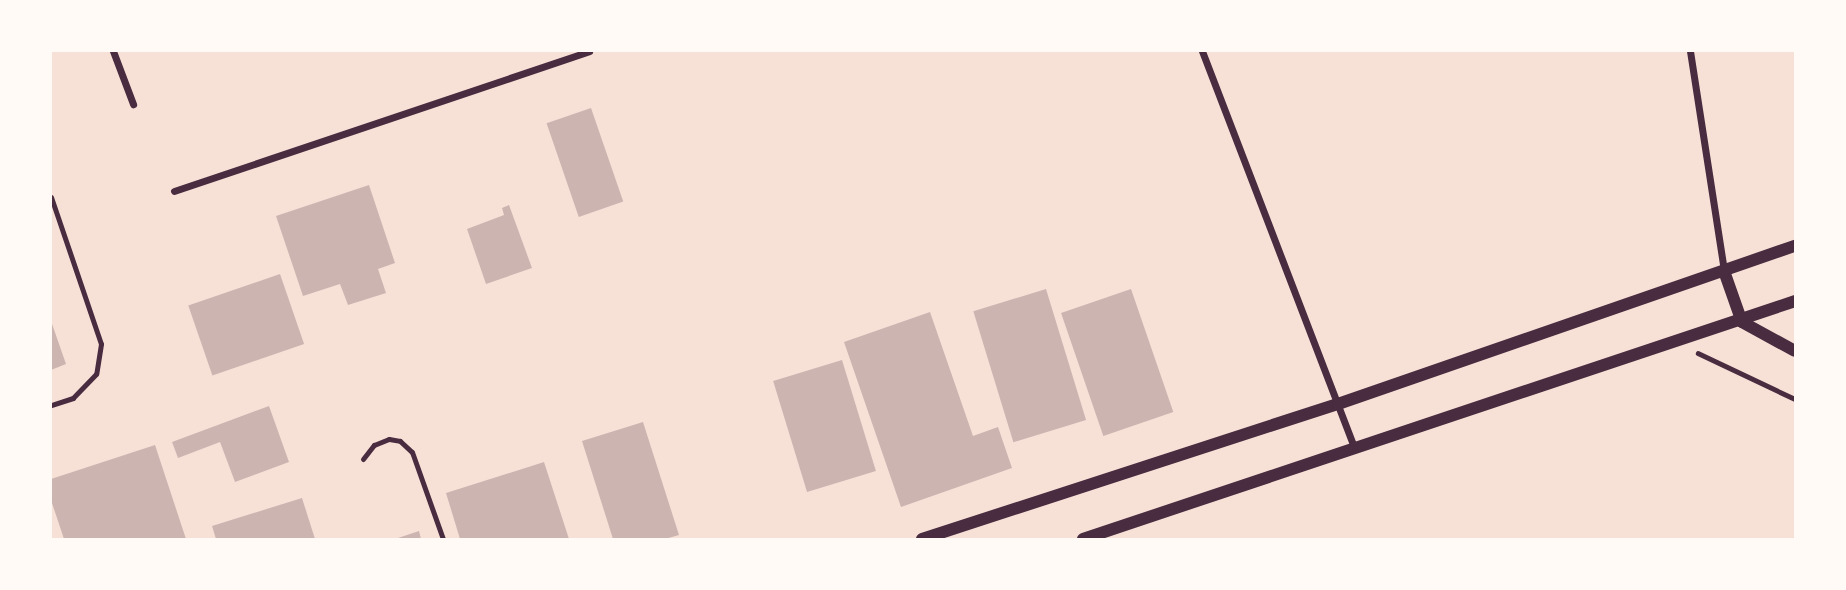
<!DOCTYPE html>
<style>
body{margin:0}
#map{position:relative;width:1846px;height:590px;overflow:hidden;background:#f7e1d7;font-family:Montserrat,sans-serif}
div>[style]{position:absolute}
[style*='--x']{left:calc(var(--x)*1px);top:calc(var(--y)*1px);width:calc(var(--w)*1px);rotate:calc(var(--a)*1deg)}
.building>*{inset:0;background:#ccb4b1;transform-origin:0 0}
.path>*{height:4.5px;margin:-2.25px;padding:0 2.25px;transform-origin:2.25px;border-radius:2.25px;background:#4a2c40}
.service>*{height:5px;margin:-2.5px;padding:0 2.5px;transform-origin:2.5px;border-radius:2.5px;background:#4a2c40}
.minor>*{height:7px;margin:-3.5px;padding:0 3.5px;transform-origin:3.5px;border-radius:3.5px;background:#4a2c40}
.tertiary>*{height:12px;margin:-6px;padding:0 6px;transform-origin:6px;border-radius:6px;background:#4a2c40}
span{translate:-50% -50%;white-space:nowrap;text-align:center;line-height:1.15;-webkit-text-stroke:7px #fffaf5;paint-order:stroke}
.frame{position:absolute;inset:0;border:52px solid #fffaf5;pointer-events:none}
</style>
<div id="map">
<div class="building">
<i style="left:591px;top:108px;width:99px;height:47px;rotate:71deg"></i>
<i style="clip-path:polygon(369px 185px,395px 263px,378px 269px,386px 293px,348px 305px,340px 284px,303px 296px,276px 216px)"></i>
<i style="clip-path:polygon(509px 205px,532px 268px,486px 284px,467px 229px,504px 215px,502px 208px)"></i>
<i style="left:280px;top:274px;width:74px;height:97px;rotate:71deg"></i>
<i style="left:1046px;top:289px;width:137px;height:76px;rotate:73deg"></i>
<i style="left:1131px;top:289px;width:130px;height:74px;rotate:71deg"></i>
<i style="clip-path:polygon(930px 312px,973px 436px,998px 427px,1012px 468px,901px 507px,844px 342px)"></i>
<i style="clip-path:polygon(51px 321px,66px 364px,51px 370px)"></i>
<i style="left:842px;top:360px;width:116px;height:72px;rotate:73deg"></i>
<i style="clip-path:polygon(269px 406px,289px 462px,235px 482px,220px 442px,178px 458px,172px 442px)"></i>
<i style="clip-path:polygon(643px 422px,679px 535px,665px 539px,613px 539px,582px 441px)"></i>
<i style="clip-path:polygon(155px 445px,186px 539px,64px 539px,51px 500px,51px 479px)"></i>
<i style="clip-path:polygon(544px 462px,569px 539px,460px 539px,446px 493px)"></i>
<i style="clip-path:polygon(302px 498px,315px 539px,216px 539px,212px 526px)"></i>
<i style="clip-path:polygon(419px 531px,421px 539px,395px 539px)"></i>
</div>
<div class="path">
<i style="--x:1698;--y:353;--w:107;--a:25.4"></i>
</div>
<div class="service">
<i style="--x:51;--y:197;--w:155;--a:71.2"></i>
<i style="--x:101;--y:344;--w:30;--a:99"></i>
<i style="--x:96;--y:374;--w:33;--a:134"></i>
<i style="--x:73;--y:398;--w:23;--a:162"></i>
<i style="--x:363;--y:459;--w:18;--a:-52"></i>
<i style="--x:374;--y:445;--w:16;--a:-22"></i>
<i style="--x:389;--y:439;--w:11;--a:10"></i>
<i style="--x:400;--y:441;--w:16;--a:43"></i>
<i style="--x:412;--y:452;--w:92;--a:70.4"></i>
</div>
<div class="minor">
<i style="--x:113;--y:51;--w:57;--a:69.3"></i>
<i style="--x:1202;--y:51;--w:426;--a:69"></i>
<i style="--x:1690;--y:51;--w:223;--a:81.2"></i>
<i style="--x:174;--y:191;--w:438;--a:-18.6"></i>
</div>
<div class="tertiary">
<i style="--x:1724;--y:271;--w:54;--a:70.6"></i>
<i style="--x:1742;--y:322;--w:60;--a:28.7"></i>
<i style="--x:922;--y:539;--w:437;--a:-18"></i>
<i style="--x:1338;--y:404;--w:484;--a:-19.1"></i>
<i style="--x:1083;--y:539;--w:751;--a:-18.48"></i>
</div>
<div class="frame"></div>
</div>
